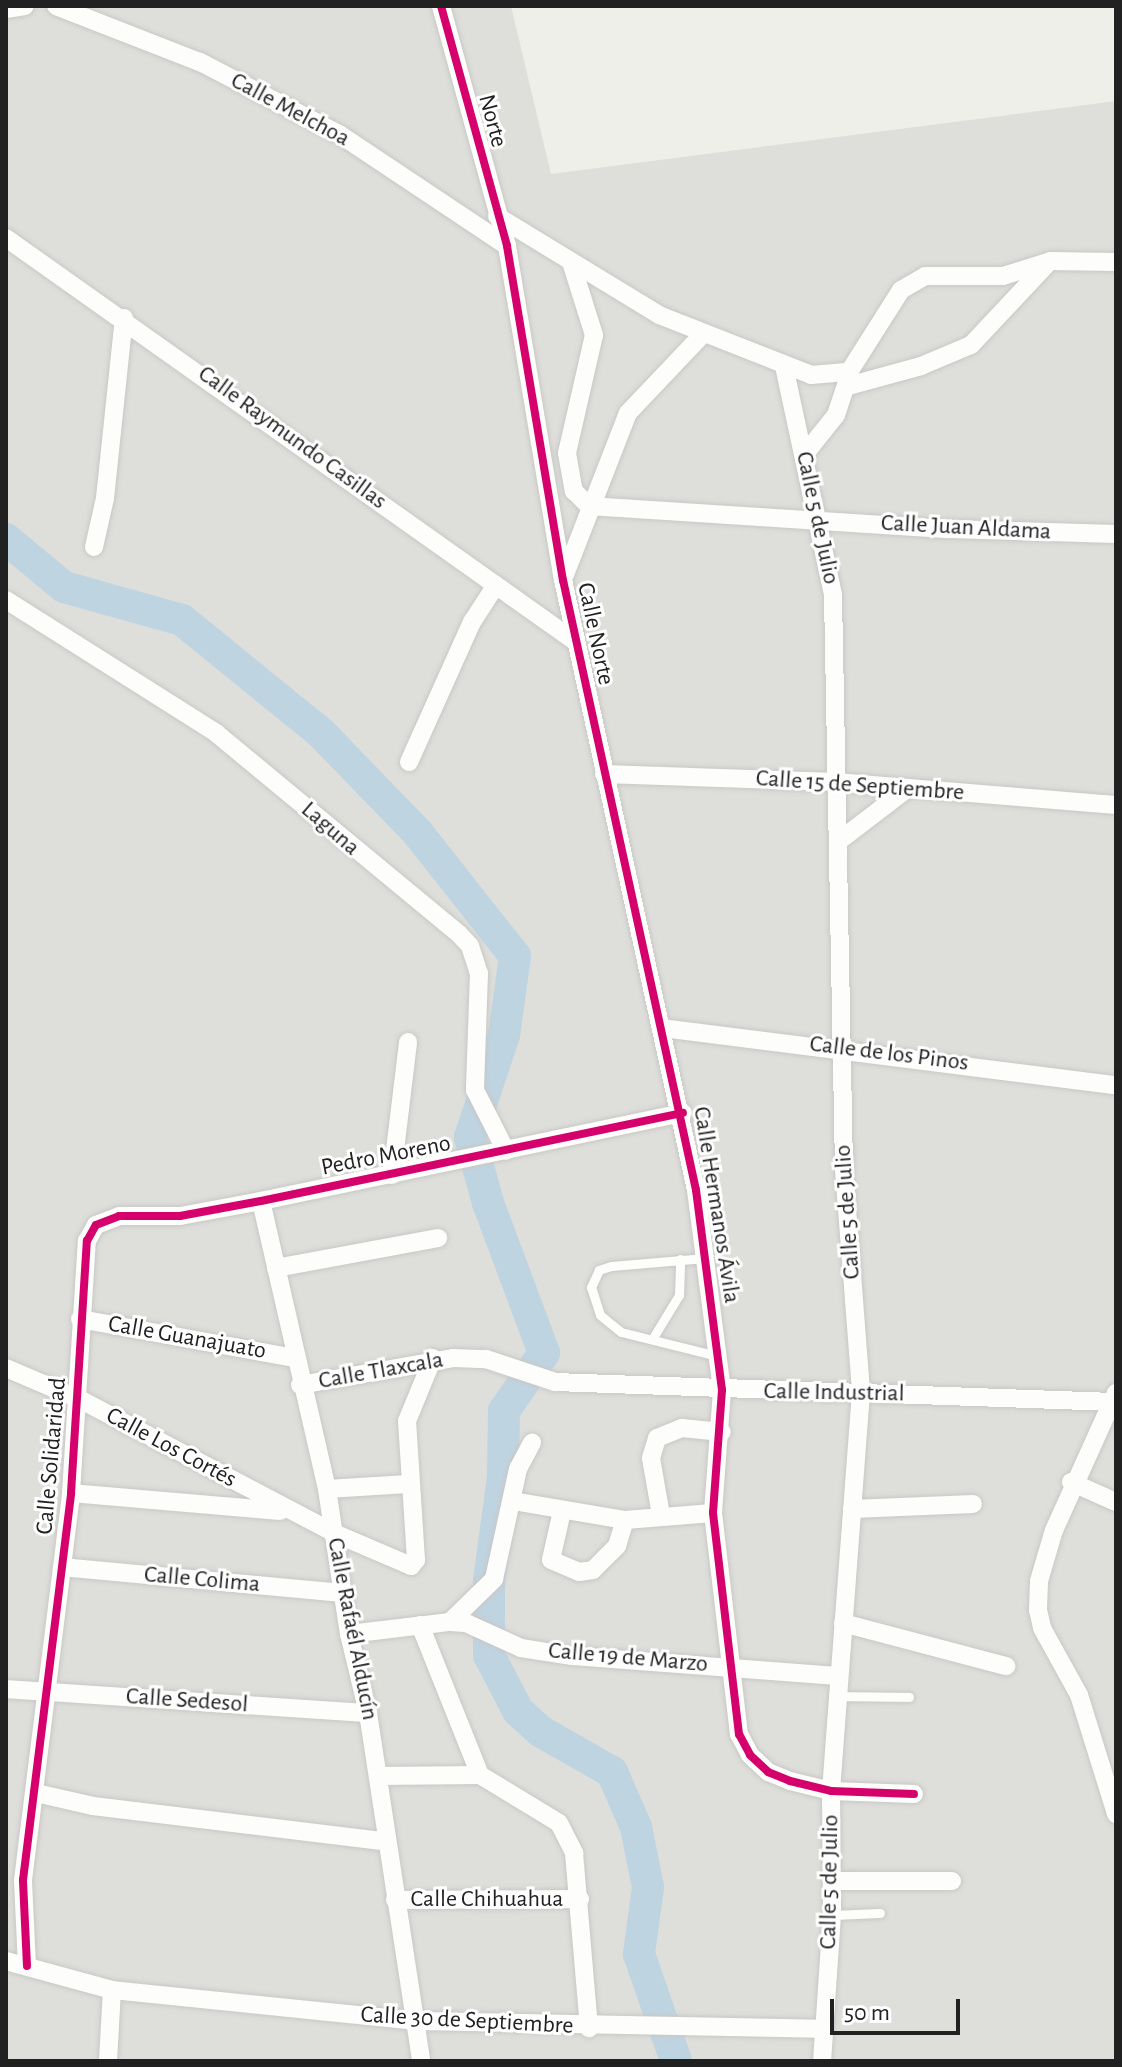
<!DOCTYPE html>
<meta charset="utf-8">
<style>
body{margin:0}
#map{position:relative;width:1122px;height:2067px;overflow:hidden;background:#efefea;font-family:"Alegreya Sans",sans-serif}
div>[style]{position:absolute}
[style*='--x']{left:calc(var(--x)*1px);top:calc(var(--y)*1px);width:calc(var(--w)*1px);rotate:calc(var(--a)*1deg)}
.residential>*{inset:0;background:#dededb}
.river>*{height:32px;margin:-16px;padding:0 16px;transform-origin:16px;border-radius:16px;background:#bfd4e1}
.roads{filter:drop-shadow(0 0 2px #c8c8c6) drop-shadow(0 0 2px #c8c8c6)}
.service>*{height:9px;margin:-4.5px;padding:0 4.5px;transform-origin:4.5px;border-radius:4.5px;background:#fdfdfc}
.minor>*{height:18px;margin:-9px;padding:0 9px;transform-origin:9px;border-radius:9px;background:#fdfdfc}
.cycleway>*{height:8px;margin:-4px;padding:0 4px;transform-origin:4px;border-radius:4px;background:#d6006c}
span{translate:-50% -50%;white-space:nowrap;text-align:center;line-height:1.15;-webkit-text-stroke:6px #fff;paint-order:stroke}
.street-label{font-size:24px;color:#212121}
.frame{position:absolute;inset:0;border:8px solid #212121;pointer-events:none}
.scale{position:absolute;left:830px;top:1999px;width:130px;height:36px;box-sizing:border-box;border:4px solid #212121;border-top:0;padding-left:10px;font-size:24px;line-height:28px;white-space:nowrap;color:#212121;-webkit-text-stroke:6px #fff;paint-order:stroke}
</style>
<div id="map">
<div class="residential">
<i style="clip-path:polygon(6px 6px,511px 6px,551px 174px,1116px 101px,1116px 2061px,6px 2061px)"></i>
</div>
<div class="river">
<i style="--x:6;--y:539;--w:75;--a:39.6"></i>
<i style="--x:64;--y:587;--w:123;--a:15.6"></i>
<i style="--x:182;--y:620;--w:179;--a:39.1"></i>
<i style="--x:321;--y:733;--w:138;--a:45.9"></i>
<i style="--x:417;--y:832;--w:158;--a:51.7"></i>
<i style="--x:515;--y:956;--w:80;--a:97.9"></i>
<i style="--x:504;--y:1035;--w:108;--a:108.4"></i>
<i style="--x:470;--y:1137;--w:68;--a:74.7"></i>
<i style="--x:488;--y:1203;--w:160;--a:69.5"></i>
<i style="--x:544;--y:1353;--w:70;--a:124.6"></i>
<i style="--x:504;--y:1411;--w:66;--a:90.9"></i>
<i style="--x:503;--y:1477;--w:105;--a:97.7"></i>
<i style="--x:489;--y:1581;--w:74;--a:90"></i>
<i style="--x:489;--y:1655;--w:63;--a:62.6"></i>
<i style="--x:518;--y:1711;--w:30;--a:42"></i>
<i style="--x:540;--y:1731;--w:83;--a:29.7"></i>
<i style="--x:612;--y:1772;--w:60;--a:66.4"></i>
<i style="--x:636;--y:1827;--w:61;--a:78.7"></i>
<i style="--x:648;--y:1887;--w:68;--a:97.7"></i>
<i style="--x:639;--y:1954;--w:113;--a:70.9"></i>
</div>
<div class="roads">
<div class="service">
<i style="--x:705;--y:1258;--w:94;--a:175.1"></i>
<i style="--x:611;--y:1266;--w:13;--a:162"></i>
<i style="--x:599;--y:1270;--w:19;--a:115"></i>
<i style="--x:591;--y:1287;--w:29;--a:72"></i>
<i style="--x:600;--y:1315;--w:27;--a:39"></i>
<i style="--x:621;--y:1332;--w:99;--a:14"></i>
<i style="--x:654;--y:1336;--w:48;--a:-58.6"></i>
<i style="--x:679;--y:1295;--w:36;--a:-88"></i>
<i style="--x:837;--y:1696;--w:72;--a:0.8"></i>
<i style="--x:832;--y:1915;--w:48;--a:-2.4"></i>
</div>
<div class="minor">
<i style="--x:56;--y:6;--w:155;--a:21.3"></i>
<i style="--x:200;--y:62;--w:157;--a:27.4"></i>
<i style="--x:339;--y:134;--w:202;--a:33.7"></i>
<i style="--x:441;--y:6;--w:249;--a:74.6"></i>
<i style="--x:507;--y:246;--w:339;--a:80.5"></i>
<i style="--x:563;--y:580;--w:624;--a:77.7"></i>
<i style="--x:696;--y:1190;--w:202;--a:82.6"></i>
<i style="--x:722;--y:1390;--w:123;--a:94.2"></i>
<i style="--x:713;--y:1513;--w:223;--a:83.3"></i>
<i style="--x:739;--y:1734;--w:24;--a:62"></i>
<i style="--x:750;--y:1755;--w:25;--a:43"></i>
<i style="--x:768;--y:1772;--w:24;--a:22"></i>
<i style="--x:790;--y:1781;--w:42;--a:13.7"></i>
<i style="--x:831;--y:1791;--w:83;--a:2.1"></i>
<i style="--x:6;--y:9;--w:19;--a:-9"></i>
<i style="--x:497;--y:216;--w:190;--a:31.4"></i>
<i style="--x:659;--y:315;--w:163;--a:21.5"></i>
<i style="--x:811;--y:375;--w:38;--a:-5"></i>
<i style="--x:849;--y:372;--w:97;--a:-57.6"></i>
<i style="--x:901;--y:290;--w:28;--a:-30"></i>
<i style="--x:925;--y:276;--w:78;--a:0"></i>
<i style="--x:1003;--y:276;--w:50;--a:-17.4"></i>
<i style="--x:1051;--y:261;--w:65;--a:0.9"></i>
<i style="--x:6;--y:238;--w:699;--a:35.33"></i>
<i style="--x:571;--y:262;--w:77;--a:72.5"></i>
<i style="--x:594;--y:335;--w:121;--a:102.9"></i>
<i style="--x:567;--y:453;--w:39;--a:80"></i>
<i style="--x:574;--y:491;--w:21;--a:45"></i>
<i style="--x:589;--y:506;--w:361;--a:3.7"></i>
<i style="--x:949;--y:529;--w:167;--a:1.7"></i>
<i style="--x:784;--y:366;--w:234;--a:77.9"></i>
<i style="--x:833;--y:595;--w:575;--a:88.9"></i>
<i style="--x:844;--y:1170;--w:223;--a:85.6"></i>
<i style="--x:861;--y:1392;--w:400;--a:94.3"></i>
<i style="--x:831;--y:1791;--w:124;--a:89.5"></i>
<i style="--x:832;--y:1915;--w:146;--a:93.9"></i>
<i style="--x:848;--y:386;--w:76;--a:-15.3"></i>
<i style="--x:921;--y:366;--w:54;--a:-22.8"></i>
<i style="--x:971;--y:345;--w:115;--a:-46.8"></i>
<i style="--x:804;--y:455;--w:51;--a:-51.3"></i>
<i style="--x:836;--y:415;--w:41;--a:-71.6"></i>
<i style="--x:94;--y:547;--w:50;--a:-77.3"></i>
<i style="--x:105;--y:498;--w:181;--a:-84"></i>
<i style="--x:564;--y:577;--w:176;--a:-68.7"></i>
<i style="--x:628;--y:413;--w:109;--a:-46.5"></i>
<i style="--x:6;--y:600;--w:249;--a:32.3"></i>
<i style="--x:216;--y:733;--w:315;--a:39.6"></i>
<i style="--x:459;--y:934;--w:16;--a:47"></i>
<i style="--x:470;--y:946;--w:28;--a:72"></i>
<i style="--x:479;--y:973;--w:117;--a:92"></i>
<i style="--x:475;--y:1090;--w:68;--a:63.1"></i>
<i style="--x:409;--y:762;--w:154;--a:-65.8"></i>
<i style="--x:472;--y:622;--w:44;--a:-57"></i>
<i style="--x:604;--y:774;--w:232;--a:2"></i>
<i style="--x:836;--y:782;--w:281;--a:4.7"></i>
<i style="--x:839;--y:841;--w:87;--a:-37.5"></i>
<i style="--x:662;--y:1028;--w:458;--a:7.2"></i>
<i style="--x:392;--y:1175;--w:134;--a:-83.1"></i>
<i style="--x:261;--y:1201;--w:295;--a:77.1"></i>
<i style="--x:327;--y:1489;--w:147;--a:81.4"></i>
<i style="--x:349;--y:1634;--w:81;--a:76.5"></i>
<i style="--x:368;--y:1713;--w:352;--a:81.3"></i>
<i style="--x:276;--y:1268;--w:165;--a:-10.5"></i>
<i style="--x:80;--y:1319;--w:218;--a:10.3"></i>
<i style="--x:6;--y:1368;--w:82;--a:23.1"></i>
<i style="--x:81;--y:1400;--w:286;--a:27.7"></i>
<i style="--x:334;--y:1533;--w:84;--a:23.2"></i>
<i style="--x:411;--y:1566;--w:8;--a:-50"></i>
<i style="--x:416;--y:1560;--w:139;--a:-93.7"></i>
<i style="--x:407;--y:1421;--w:68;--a:-67.6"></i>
<i style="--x:300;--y:1385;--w:155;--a:-10"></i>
<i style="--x:453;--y:1358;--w:33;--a:2"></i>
<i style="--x:486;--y:1359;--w:73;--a:18.4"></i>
<i style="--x:555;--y:1382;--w:558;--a:2.05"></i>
<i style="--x:1116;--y:1393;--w:150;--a:114.3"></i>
<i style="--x:1054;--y:1530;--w:53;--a:106.4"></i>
<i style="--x:1039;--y:1581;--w:29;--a:92"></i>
<i style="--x:1038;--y:1610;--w:18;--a:77"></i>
<i style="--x:1042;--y:1628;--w:77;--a:61.1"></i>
<i style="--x:1079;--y:1695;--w:125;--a:72.7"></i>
<i style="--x:1071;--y:1482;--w:49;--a:24"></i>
<i style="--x:327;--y:1489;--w:81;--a:-3.5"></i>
<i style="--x:71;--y:1493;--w:210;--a:4.9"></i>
<i style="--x:513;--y:1501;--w:114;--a:9.6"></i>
<i style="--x:625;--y:1520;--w:88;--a:-4.5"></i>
<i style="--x:852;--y:1509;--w:121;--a:-2.4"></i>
<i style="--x:562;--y:1511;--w:50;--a:102.7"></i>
<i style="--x:551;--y:1560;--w:30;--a:23"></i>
<i style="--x:579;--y:1572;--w:14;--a:-8"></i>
<i style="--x:593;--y:1570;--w:34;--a:-45"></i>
<i style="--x:617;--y:1546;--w:27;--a:-73"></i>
<i style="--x:661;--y:1515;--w:58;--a:-100"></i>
<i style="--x:651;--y:1458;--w:21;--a:-73"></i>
<i style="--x:657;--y:1438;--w:27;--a:-22"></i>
<i style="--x:682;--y:1428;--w:40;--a:5.7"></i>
<i style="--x:62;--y:1567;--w:281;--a:5.3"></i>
<i style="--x:450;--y:1622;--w:62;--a:-44.3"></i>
<i style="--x:494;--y:1579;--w:113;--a:-77.7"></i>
<i style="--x:518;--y:1469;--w:30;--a:-62"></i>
<i style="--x:843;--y:1623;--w:169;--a:14.8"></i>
<i style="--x:420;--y:1625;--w:162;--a:68.2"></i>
<i style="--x:349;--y:1634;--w:102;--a:-6.8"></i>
<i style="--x:450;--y:1622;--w:16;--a:4"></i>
<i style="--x:466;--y:1623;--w:60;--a:24.4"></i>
<i style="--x:521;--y:1648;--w:52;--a:8.9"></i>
<i style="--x:572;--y:1656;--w:267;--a:4.3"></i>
<i style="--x:6;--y:1689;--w:363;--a:3.8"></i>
<i style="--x:378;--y:1776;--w:102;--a:-0.6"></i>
<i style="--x:480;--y:1775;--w:92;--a:31.3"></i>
<i style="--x:559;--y:1823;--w:34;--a:63"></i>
<i style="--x:574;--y:1853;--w:176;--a:85.1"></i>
<i style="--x:36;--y:1793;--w:58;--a:12.8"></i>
<i style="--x:93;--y:1806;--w:293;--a:6.9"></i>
<i style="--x:832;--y:1881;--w:120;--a:0"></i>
<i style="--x:395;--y:1900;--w:185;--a:-0.3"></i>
<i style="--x:6;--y:1961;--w:110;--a:15.3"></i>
<i style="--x:112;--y:1990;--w:305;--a:5.8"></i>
<i style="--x:415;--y:2021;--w:409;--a:1.1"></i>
<i style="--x:27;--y:1966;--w:86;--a:-92.7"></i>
<i style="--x:23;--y:1880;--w:390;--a:-82.9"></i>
<i style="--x:71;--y:1493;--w:253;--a:-86.4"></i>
<i style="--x:87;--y:1241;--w:18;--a:-61"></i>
<i style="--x:96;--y:1225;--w:25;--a:-21"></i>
<i style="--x:119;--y:1216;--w:61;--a:0"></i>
<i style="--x:180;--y:1216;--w:82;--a:-10.5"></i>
<i style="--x:261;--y:1201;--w:431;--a:-11.8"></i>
<i style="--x:108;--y:2061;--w:71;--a:-86.8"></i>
</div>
</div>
<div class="cycleway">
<i style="--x:441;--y:6;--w:249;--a:74.6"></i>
<i style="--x:507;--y:246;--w:339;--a:80.5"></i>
<i style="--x:563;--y:580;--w:624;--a:77.7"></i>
<i style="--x:696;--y:1190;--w:202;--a:82.6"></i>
<i style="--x:722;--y:1390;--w:123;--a:94.2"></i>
<i style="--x:713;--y:1513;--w:223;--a:83.3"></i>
<i style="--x:739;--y:1734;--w:24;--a:62"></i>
<i style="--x:750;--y:1755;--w:25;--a:43"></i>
<i style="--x:768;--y:1772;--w:24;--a:22"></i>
<i style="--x:790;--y:1781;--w:42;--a:13.7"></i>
<i style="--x:831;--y:1791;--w:83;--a:2.1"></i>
<i style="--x:27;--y:1966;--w:86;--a:-92.7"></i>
<i style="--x:23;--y:1880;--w:390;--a:-82.9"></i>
<i style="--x:71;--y:1493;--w:253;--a:-86.4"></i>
<i style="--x:87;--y:1241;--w:18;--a:-61"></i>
<i style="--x:96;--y:1225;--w:25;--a:-21"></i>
<i style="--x:119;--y:1216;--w:61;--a:0"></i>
<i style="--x:180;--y:1216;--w:82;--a:-10.5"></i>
<i style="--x:261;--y:1201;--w:431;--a:-11.8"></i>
</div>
<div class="street-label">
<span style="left:290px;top:110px;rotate:28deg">Calle Melchoa</span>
<span style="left:492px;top:121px;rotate:75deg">Norte</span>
<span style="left:292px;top:438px;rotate:36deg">Calle Raymundo Casillas</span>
<span style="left:817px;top:518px;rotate:78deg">Calle 5 de Julio</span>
<span style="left:966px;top:528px;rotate:3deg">Calle Juan Aldama</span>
<span style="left:595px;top:634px;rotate:78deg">Calle Norte</span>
<span style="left:860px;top:786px;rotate:4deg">Calle 15 de Septiembre</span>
<span style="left:330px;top:829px;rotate:41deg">Laguna</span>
<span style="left:889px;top:1054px;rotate:7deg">Calle de los Pinos</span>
<span style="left:386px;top:1156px;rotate:-11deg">Pedro Moreno</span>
<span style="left:716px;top:1205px;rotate:81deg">Calle Hermanos Ávila</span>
<span style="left:848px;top:1212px;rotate:-94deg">Calle 5 de Julio</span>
<span style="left:187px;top:1338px;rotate:10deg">Calle Guanajuato</span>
<span style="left:381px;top:1371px;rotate:-10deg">Calle Tlaxcala</span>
<span style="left:834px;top:1393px;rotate:1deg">Calle Industrial</span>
<span style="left:171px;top:1448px;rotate:28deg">Calle Los Cortés</span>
<span style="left:52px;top:1456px;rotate:-85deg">Calle Solidaridad</span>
<span style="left:202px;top:1580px;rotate:5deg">Calle Colima</span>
<span style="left:352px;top:1629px;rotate:79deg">Calle Rafaél Alducín</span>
<span style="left:628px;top:1658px;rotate:5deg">Calle 19 de Marzo</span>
<span style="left:187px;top:1701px;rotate:4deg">Calle Sedesol</span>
<span style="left:830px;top:1882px;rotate:-89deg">Calle 5 de Julio</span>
<span style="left:487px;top:1900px">Calle Chihuahua</span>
<span style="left:467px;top:2021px;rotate:3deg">Calle 30 de Septiembre</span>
</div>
<div class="frame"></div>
<div class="scale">50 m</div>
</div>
